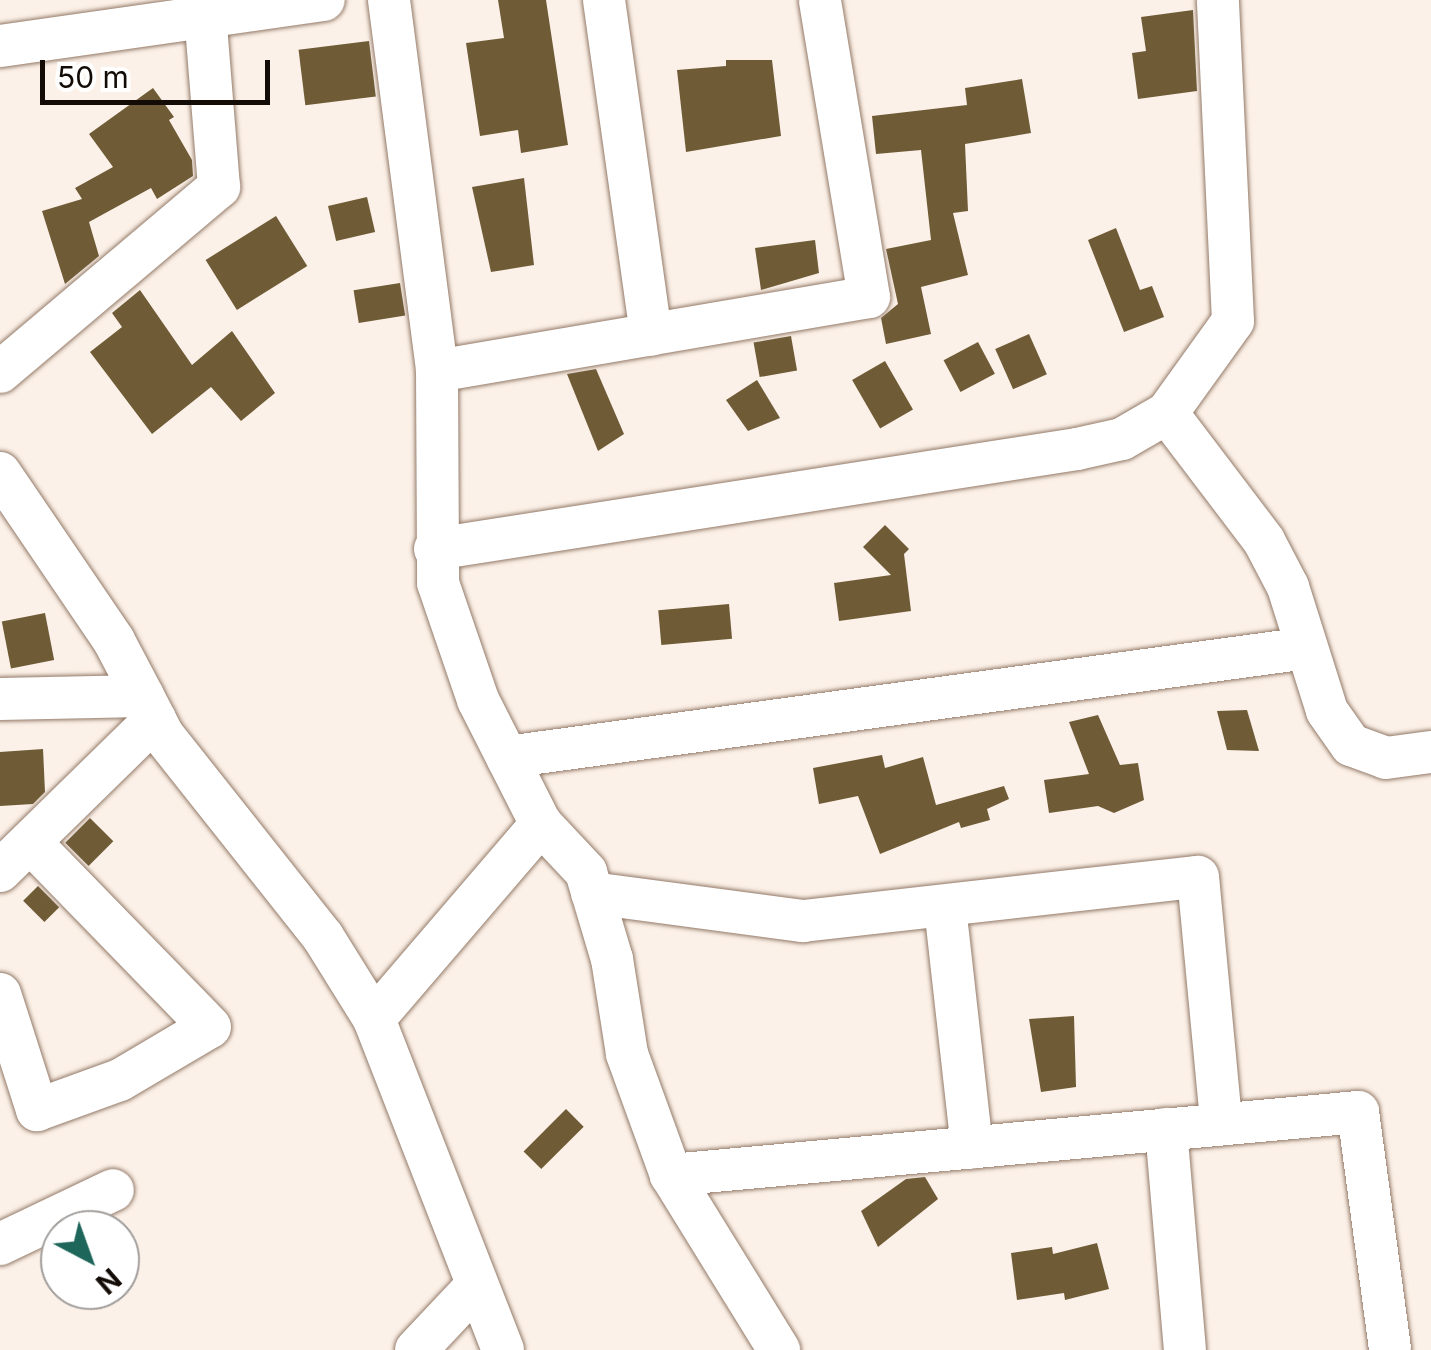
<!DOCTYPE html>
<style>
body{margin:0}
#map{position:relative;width:1431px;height:1350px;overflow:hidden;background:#fcf1e8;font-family:Inter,sans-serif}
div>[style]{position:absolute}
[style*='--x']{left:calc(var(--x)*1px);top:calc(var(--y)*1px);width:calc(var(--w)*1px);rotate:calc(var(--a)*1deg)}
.building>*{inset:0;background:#6f5c37;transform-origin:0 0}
.roads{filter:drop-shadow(0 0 2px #937a68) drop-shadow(0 0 2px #937a68)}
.minor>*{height:42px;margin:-21px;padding:0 21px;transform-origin:21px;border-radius:21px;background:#fff}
span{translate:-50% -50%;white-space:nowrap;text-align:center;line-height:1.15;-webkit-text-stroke:8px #fff;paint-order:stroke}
.north{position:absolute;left:40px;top:1210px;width:100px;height:100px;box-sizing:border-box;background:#fff;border:2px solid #a19d9b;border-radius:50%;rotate:139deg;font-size:28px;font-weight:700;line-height:40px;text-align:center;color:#130b05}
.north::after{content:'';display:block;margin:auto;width:35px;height:45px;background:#1e655a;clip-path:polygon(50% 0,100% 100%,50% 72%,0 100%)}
.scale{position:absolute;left:40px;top:60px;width:230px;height:45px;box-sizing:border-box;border:5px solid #130b05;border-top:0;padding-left:12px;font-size:30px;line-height:35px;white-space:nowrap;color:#130b05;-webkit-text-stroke:8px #fff;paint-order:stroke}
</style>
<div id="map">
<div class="building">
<i style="clip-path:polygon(498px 0,546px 0,568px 145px,521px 153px,518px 130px,480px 136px,466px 43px,504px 38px)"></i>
<i style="clip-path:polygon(1193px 10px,1197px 91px,1138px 99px,1132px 53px,1146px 51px,1141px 17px)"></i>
<i style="left:369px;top:41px;width:56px;height:71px;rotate:83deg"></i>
<i style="clip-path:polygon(726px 60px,772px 60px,781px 136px,686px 152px,677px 70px,726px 66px)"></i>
<i style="clip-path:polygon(1022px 79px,1031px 133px,965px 144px,968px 211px,953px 213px,968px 275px,921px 287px,931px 334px,886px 344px,881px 318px,898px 304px,886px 249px,931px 240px,921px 150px,876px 154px,872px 116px,967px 105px,965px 88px)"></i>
<i style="clip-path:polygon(153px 88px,174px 117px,169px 120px,192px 160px,193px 176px,157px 199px,151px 188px,89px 222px,99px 256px,65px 284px,42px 211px,82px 199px,75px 188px,113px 167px,89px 134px)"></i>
<i style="clip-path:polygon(524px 178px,534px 265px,491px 272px,472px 187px)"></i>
<i style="left:367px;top:197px;width:36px;height:40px;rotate:77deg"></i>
<i style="left:276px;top:216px;width:59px;height:83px;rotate:58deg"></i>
<i style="clip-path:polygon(1116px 228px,1140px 290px,1152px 286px,1164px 317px,1124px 332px,1088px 240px)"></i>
<i style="clip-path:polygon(815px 240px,819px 273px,761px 290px,755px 248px)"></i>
<i style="left:400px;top:283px;width:33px;height:47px;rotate:81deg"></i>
<i style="clip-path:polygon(140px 290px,192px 365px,232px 331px,275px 393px,241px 421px,211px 387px,152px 434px,90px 352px,122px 327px,112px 313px)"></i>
<i style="left:1029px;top:334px;width:44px;height:37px;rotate:66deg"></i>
<i style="left:791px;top:336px;width:35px;height:38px;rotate:80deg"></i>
<i style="left:978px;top:342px;width:36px;height:39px;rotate:62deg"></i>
<i style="left:885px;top:361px;width:56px;height:38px;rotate:60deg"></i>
<i style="clip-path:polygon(596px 369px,624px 434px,598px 451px,567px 374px)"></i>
<i style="clip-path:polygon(757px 380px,780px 418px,748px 431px,726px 400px)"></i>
<i style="clip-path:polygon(885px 525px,909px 549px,904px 554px,911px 611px,839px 621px,834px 583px,891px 575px,863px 547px)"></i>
<i style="left:729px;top:604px;width:35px;height:71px;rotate:85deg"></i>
<i style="left:45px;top:613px;width:48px;height:44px;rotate:79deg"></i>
<i style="clip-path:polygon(1247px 710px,1259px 751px,1227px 750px,1217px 711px)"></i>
<i style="clip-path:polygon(1098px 715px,1120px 765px,1138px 763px,1144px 800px,1114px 813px,1098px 806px,1049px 813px,1044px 780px,1089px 774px,1069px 722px)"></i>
<i style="clip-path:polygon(43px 749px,45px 792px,33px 804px,0 806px,0 752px)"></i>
<i style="clip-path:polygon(882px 755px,885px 768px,923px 757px,936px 805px,1004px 786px,1009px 799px,987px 809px,990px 820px,961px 828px,959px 822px,880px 854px,858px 796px,819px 804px,813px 768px)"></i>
<i style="left:90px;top:818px;width:33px;height:35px;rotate:45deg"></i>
<i style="left:38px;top:886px;width:30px;height:21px;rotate:45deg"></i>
<i style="clip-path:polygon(1074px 1016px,1076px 1087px,1041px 1092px,1029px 1019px)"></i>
<i style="left:566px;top:1109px;width:25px;height:60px;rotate:45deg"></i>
<i style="clip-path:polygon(925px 1177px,938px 1199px,878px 1247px,861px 1211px,906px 1179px)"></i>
<i style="clip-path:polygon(1097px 1243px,1109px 1289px,1065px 1300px,1064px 1293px,1017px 1300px,1011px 1253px,1052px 1247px,1053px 1254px)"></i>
</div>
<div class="roads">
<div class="minor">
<i style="--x:389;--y:0;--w:374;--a:82.6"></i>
<i style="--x:437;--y:371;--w:212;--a:89.7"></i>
<i style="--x:438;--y:583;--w:124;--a:71.1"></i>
<i style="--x:478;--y:700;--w:139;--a:63.1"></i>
<i style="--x:541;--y:824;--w:66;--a:46.8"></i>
<i style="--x:586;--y:872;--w:91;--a:73.4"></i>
<i style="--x:612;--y:959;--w:96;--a:81"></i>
<i style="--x:627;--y:1054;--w:129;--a:70"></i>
<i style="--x:671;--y:1175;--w:206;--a:58.3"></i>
<i style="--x:604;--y:0;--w:338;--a:82"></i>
<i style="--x:0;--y:46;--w:327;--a:-8.1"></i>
<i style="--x:437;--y:371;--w:438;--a:-9.7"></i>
<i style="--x:869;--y:297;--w:301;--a:-99.4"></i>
<i style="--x:0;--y:372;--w:287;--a:-40.2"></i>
<i style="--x:219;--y:187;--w:174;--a:-94.6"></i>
<i style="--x:1167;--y:413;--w:161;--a:52.8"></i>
<i style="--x:1264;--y:541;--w:52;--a:62.4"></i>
<i style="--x:1288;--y:587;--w:130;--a:72.5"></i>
<i style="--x:1327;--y:711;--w:42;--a:54.8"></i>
<i style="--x:1351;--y:745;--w:37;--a:20"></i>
<i style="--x:1386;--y:758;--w:45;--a:-7.6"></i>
<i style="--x:0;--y:473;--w:203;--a:55.8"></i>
<i style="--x:114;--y:641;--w:62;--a:62.2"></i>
<i style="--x:435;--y:549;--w:650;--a:-8.85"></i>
<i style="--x:1077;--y:449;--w:46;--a:-12.5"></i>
<i style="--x:1122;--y:439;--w:52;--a:-30"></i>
<i style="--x:1167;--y:413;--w:113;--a:-54.3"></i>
<i style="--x:1233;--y:321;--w:321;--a:-92.7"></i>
<i style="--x:0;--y:699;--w:143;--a:-1.2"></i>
<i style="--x:143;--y:696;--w:44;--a:62.9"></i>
<i style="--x:163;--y:735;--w:258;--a:51.6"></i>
<i style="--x:323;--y:937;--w:97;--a:58.1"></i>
<i style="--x:374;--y:1019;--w:355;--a:68.7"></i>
<i style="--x:507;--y:757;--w:807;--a:-7.76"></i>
<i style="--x:0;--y:871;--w:217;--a:-44.4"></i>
<i style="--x:592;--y:893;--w:213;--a:7.6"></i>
<i style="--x:803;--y:921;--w:397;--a:-6.4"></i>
<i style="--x:1198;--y:877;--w:245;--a:84.6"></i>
<i style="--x:945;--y:907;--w:242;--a:83.6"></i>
<i style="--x:0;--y:994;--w:122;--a:72.3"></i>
<i style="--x:37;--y:1110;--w:88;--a:-19.9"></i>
<i style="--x:120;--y:1080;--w:104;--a:-30.5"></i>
<i style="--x:210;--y:1027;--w:258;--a:-134.2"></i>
<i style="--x:374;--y:1019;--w:257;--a:-49.4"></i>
<i style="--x:1166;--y:1129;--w:222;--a:85.1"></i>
<i style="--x:671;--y:1175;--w:690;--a:-5.24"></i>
<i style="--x:1358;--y:1112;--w:240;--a:82.3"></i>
<i style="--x:0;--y:1244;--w:125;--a:-25.5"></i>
<i style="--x:416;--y:1350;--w:88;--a:-46.8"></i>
</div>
</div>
<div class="north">N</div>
<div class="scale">50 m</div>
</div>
